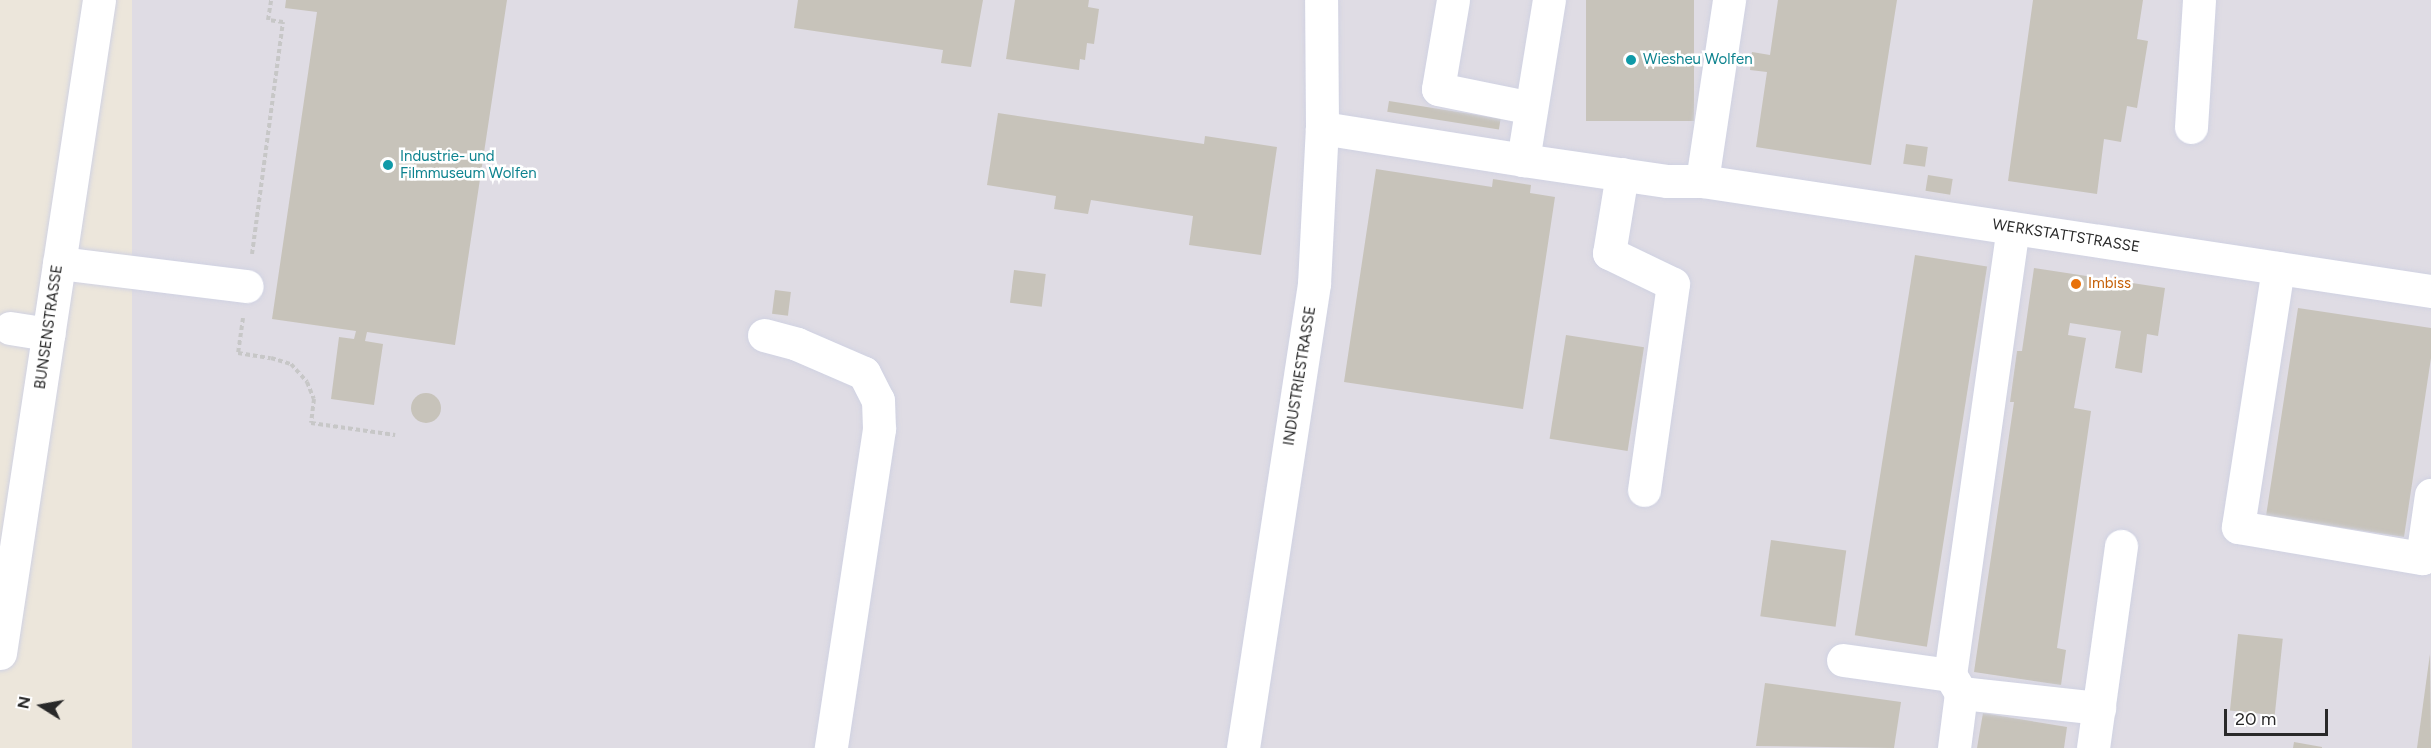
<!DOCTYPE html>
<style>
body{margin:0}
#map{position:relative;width:2431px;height:748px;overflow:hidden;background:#ece6db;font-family:Figtree,sans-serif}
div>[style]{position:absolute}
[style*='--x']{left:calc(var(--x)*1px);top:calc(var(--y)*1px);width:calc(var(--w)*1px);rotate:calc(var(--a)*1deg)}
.industrial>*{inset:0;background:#dfdce4;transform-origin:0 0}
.building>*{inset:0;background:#c7c3ba;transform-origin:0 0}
.round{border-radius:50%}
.path>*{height:4px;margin-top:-2px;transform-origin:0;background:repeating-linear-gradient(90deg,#c7c7c7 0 4.5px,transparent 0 7.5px)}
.roads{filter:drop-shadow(0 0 2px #d0d2e2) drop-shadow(0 0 2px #d0d2e2)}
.minor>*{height:33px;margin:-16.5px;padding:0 16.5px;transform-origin:16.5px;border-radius:16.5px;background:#fff}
.dots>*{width:16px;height:16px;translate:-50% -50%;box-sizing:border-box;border:3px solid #fff;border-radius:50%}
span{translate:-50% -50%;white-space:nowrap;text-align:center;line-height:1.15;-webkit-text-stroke:5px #fff;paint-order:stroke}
.culture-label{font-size:15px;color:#0d838f}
.left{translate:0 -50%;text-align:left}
.street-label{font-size:15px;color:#292929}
.food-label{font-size:15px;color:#c56008}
.north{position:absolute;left:12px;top:676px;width:60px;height:60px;-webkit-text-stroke:4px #fff;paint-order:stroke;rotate:281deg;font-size:16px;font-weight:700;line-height:24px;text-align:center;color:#292929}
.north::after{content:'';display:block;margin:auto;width:21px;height:27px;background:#292929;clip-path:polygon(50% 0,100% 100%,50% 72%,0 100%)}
.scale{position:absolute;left:2224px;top:709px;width:104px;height:27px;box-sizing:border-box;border:3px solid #292929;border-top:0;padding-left:8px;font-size:18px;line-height:21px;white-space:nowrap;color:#292929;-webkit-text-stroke:4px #fff;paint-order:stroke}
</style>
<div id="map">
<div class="industrial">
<i style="left:132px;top:0;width:2299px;height:756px"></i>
</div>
<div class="building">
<i style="clip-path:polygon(286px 0,507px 0,455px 345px,367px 332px,365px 341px,383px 344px,374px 405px,331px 399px,339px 337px,354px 339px,356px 331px,272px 319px,317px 12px,285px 8px)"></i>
<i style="clip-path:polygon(798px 0,983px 0,971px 67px,941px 63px,943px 50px,794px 28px)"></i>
<i style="clip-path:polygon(1015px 0,1089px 0,1088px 7px,1099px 9px,1094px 44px,1087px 43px,1085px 60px,1080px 59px,1079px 70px,1006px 59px)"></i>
<i style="left:1586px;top:0;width:108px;height:121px"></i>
<i style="clip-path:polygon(1778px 0,1897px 0,1871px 165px,1756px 147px,1767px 72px,1750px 70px,1752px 52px,1770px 55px)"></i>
<i style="clip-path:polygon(2033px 0,2143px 0,2137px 39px,2148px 41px,2137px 108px,2127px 106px,2121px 142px,2104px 139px,2097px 194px,2008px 181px)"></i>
<i style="left:1389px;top:101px;width:113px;height:11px;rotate:9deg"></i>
<i style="clip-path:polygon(998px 113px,1204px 144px,1205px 136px,1277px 147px,1261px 255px,1189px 245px,1193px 216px,1091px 200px,1088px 214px,1054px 209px,1056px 196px,987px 185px)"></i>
<i style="left:1906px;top:144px;width:22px;height:20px;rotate:8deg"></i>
<i style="clip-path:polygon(1376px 169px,1492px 187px,1493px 179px,1531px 185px,1530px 193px,1555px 197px,1523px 409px,1344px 382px)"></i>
<i style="left:1928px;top:175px;width:25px;height:16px;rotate:9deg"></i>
<i style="left:1915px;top:255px;width:73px;height:385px;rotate:9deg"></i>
<i style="clip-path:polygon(2034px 268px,2165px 288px,2158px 336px,2147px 334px,2142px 373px,2115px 368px,2121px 331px,2070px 323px,2068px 335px,2086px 338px,2074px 408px,2091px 411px,2057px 648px,2066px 650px,2061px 685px,1974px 672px,2014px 402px,2010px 402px,2017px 351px,2022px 351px)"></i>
<i style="left:1014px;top:270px;width:32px;height:33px;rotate:7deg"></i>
<i style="left:775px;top:290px;width:16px;height:24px;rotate:7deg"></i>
<i style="clip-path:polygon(2298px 308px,2431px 328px,2431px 358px,2404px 537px,2266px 516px)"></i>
<i style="left:1566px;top:335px;width:79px;height:105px;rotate:9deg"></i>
<i class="round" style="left:411px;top:393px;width:30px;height:30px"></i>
<i style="left:1771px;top:540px;width:76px;height:77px;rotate:8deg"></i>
<i style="left:2238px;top:634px;width:45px;height:77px;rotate:6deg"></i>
<i style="clip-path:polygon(2430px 654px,2431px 748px,2417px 748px)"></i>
<i style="clip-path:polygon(1765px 683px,1901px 702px,1894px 748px,1756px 746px)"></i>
<i style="clip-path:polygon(1983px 713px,2067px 727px,2064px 748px,1977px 748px)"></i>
<i style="clip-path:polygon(2294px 742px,2322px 747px,2322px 748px,2293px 748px)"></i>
</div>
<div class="path">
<i style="--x:252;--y:254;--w:234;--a:-82.4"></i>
<i style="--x:283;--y:22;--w:15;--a:-172"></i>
<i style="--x:268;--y:20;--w:20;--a:-81"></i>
<i style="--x:243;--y:318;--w:35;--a:98"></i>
<i style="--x:238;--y:353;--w:33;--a:9"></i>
<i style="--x:271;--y:358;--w:21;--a:17"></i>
<i style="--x:291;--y:364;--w:24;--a:48"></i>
<i style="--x:307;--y:382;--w:18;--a:68"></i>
<i style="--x:314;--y:399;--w:24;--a:97"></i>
<i style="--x:311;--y:423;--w:85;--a:8.1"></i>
</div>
<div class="roads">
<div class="minor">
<i style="--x:1453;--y:0;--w:90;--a:99.6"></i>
<i style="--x:1438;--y:89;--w:95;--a:11.5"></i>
<i style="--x:2191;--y:127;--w:127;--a:-86.4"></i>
<i style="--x:1322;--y:128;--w:204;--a:9"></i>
<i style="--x:1523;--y:160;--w:162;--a:-80.8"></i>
<i style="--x:1523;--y:160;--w:146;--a:8.3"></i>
<i style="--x:1667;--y:181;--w:35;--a:0"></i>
<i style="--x:1702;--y:181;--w:737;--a:8.58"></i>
<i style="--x:1622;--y:174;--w:80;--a:99.3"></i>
<i style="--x:1609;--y:253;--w:71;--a:25.8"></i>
<i style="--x:1673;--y:284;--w:208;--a:98"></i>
<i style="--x:1702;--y:181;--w:183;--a:-81.5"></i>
<i style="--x:59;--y:263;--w:189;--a:7"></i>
<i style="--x:2278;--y:268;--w:262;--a:98.8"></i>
<i style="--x:2238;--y:527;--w:187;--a:9.6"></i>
<i style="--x:2422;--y:558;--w:64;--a:-81.9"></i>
<i style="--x:10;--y:328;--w:39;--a:9"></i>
<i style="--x:764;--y:335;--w:34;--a:15"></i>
<i style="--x:797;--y:344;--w:73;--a:23.4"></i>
<i style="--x:864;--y:373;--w:30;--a:63"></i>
<i style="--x:878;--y:400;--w:29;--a:88"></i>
<i style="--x:879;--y:429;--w:323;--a:98.6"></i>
<i style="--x:0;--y:653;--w:660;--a:-81.38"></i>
<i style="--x:1843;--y:660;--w:108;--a:8"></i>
<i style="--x:1961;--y:693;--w:21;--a:-121"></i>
<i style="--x:1950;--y:675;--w:451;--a:-82"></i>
<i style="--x:1243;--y:748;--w:469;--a:-81.3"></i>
<i style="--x:1314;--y:284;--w:156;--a:-87.1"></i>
<i style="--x:1322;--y:128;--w:128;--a:-90.4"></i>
<i style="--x:1954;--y:748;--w:55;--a:-82.7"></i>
<i style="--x:1961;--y:693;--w:139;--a:6.2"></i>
<i style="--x:2093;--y:748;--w:204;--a:-82.1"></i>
</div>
</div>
<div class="dots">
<i style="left:1631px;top:60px;background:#0f9aa8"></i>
<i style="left:388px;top:165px;background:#0f9aa8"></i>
<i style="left:2076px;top:284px;background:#e8710a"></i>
</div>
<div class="culture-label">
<span class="left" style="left:1643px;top:60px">Wiesheu Wolfen</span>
<span class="left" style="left:400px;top:165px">Industrie- und<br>Filmmuseum Wolfen</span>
</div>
<div class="street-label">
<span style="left:2066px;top:236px;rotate:9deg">WERKSTATTSTRASSE</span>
<span style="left:49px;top:327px;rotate:-82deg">BUNSENSTRASSE</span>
<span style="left:1300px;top:376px;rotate:-81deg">INDUSTRIESTRASSE</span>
</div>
<div class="food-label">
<span class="left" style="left:2088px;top:284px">Imbiss</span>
</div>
<div class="north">N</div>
<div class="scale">20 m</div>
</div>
